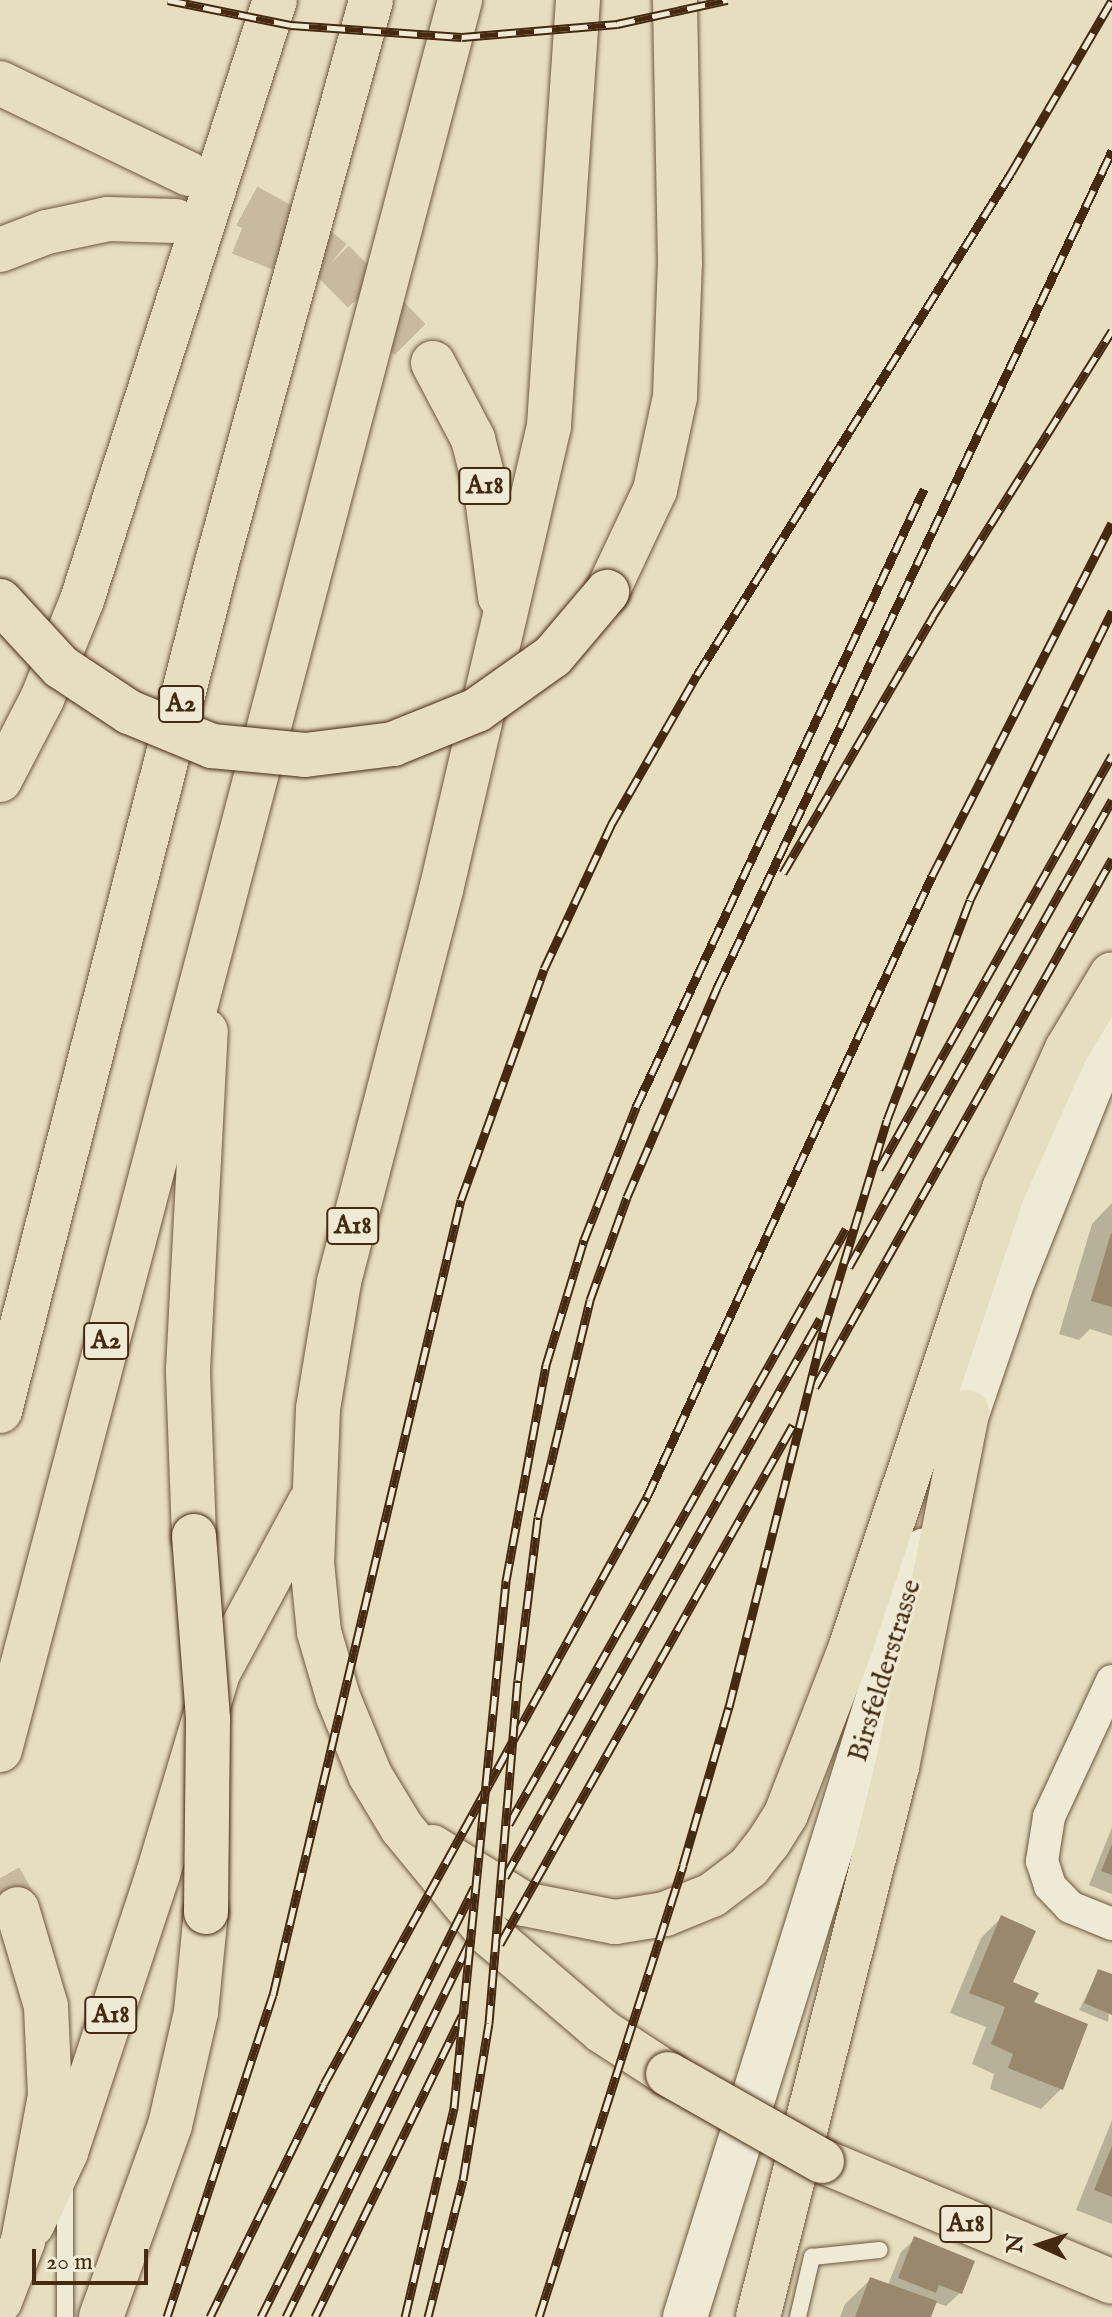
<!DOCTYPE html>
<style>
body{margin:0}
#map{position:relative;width:1112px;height:2317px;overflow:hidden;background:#e7dec0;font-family:"IM FELL English",serif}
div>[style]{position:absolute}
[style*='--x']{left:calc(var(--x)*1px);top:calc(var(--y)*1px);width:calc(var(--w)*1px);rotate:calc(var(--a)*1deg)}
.shadow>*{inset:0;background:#0003}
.building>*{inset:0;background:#9a886c}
.motorway-tunnel>*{height:44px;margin-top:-22px;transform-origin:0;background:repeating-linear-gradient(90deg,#c7ba9d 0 44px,transparent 0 66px)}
.roads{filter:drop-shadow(0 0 2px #6e573c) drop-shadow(0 0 2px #6e573c)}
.service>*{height:16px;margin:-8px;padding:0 8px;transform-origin:8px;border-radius:8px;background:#efead6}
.minor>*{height:32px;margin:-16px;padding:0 16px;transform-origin:16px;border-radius:16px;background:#efead6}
.secondary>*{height:44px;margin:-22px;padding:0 22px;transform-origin:22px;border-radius:22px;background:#efead6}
.trunk>*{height:44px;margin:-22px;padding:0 22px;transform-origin:22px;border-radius:22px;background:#e7dec0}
.motorway>*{height:44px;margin:-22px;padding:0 22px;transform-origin:22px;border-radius:22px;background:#e7dec0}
.rail>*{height:9px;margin-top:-4.5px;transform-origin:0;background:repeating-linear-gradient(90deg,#efead6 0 18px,#462a10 0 36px);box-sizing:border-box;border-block:2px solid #462a10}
.bridges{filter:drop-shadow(0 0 2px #462a10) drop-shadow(0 0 2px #462a10)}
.motorway-bridge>*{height:44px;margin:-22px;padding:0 22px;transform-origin:22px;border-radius:22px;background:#e7dec0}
span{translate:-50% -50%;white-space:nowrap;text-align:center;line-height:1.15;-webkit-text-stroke:6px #efead6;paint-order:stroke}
.shield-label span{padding:2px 6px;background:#efead6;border:2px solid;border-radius:6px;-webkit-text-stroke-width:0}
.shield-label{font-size:26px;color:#462a10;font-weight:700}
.street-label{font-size:28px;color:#462a10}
.north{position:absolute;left:1000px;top:2205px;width:80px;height:80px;-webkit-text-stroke:6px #efead6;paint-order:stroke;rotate:273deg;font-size:22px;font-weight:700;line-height:32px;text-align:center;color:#462a10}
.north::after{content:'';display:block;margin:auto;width:28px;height:36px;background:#462a10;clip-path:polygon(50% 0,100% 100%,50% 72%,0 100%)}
.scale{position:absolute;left:32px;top:2249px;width:116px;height:36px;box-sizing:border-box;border:4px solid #462a10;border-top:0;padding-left:10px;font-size:24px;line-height:28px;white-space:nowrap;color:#462a10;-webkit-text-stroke:6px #efead6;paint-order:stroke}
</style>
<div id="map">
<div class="shadow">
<i style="clip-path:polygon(1112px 1203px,1112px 1336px,1090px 1329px,1079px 1340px,1059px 1334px,1092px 1224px)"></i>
<i style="clip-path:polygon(1112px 1827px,1112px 1894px,1089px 1885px)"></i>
<i style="clip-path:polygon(1001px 1918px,1011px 1983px,1061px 2089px,1041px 2109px,990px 2089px,994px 2074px,972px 2064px,986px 2027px,950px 2013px,981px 1938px)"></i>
<i style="clip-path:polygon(1099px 1971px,1112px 1977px,1108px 2022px,1079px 2010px)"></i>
<i style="clip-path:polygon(1112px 2120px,1112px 2224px,1076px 2210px)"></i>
<i style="clip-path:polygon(915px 2239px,960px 2293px,946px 2306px,934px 2302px,929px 2317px,840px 2317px,845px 2304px,871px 2279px,888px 2285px,901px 2252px)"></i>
</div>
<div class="building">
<i style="clip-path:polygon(1111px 1233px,1112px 1234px,1112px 1307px,1091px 1301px)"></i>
<i style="clip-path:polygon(1112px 1844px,1112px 1875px,1101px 1871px)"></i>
<i style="clip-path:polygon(1001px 1915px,1036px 1931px,1013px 1982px,1039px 1993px,1034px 2002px,1088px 2024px,1063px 2090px,1008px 2068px,1013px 2054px,991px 2044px,1005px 2007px,969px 1993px)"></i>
<i style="clip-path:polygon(1098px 1969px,1112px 1974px,1112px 2015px,1084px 2003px)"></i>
<i style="clip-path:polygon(1112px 2146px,1112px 2197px,1094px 2190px)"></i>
<i style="clip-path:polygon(914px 2236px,975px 2261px,962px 2294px,939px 2285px,936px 2293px,898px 2278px)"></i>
<i style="clip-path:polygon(870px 2277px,937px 2301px,931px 2317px,855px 2317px)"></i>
</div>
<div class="motorway-tunnel">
<i style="--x:189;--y:174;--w:127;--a:28.8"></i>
<i style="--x:300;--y:235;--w:42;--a:38.2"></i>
<i style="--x:333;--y:261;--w:143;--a:45.6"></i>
<i style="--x:176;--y:221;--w:65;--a:10.6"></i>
<i style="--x:240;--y:233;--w:54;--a:21.8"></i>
<i style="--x:0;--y:1878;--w:35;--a:61"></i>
</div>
<div class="roads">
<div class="service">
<i style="--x:65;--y:2317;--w:130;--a:-90"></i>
<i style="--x:798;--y:2317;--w:62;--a:-76.9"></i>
<i style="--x:812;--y:2257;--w:68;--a:-5.9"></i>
</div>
<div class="minor">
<i style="--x:1112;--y:1681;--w:150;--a:114.9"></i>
<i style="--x:1049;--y:1817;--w:45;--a:99"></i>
<i style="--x:1042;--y:1861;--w:26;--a:72"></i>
<i style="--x:1050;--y:1886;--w:29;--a:46"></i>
<i style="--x:1070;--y:1907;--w:45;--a:22"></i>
</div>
<div class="secondary">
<i style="--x:955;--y:1449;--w:170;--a:-71.1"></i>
<i style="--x:1010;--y:1288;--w:275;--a:-68.2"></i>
<i style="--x:685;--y:2317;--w:803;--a:-72.69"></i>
</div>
<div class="trunk">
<i style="--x:32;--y:2225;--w:81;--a:-65"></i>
<i style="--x:66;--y:2152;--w:293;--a:-71.7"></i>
<i style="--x:158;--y:1874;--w:210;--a:-73.4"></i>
<i style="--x:218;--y:1673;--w:194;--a:-61.7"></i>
</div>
<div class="motorway">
<i style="--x:578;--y:0;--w:427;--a:93.9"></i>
<i style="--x:549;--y:426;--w:476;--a:103.1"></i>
<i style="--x:441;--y:890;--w:405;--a:104.6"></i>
<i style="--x:339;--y:1282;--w:129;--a:99.4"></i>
<i style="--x:318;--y:1409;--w:154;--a:92.2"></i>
<i style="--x:312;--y:1563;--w:69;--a:84.2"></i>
<i style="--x:319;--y:1632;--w:68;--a:73.7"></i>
<i style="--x:338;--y:1697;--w:84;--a:67.7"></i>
<i style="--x:370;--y:1775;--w:62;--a:58.9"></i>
<i style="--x:402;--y:1828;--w:137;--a:50.6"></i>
<i style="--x:489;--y:1934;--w:149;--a:40.6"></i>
<i style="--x:602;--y:2031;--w:79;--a:33.1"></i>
<i style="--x:0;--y:83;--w:210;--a:25.7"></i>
<i style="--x:0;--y:250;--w:50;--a:-21"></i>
<i style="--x:47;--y:232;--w:62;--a:-12"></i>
<i style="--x:108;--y:219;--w:68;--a:1.7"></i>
<i style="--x:433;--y:363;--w:86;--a:62.2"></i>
<i style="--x:473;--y:439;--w:53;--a:75.7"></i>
<i style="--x:486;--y:490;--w:108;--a:82.5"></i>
<i style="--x:607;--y:592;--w:113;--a:-64.8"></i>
<i style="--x:655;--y:490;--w:95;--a:-77.9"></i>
<i style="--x:675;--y:397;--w:134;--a:-87.9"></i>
<i style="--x:680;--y:263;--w:263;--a:-91.1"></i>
<i style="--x:0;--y:780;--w:91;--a:-62.6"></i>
<i style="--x:42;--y:699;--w:107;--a:-68"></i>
<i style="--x:82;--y:600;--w:630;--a:-72.17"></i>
<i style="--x:0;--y:1411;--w:872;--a:-75.66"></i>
<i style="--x:216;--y:566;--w:587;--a:-74.68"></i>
<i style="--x:194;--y:1536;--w:166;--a:-92.1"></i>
<i style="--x:188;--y:1370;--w:339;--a:-87"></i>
<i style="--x:0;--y:1750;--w:1809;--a:-75.27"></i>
<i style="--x:432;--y:1847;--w:108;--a:31.8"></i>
<i style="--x:524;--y:1904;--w:93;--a:11.2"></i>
<i style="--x:615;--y:1922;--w:51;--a:-9.1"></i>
<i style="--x:665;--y:1914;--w:51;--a:-22"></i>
<i style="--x:712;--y:1895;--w:46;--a:-37.1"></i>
<i style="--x:749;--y:1867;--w:31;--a:-52"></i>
<i style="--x:768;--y:1843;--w:34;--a:-58"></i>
<i style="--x:786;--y:1814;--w:180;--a:-68.8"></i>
<i style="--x:851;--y:1646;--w:482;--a:-71.5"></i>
<i style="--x:1004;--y:1189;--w:154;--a:-65.8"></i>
<i style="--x:1067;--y:1049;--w:87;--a:-59"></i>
<i style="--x:822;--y:2161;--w:314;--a:22.6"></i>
<i style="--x:0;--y:2301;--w:64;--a:-69"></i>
<i style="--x:23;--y:2241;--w:148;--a:-79.5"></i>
<i style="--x:50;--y:2095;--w:89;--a:-92.6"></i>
<i style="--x:46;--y:2006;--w:101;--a:-106.6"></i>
<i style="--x:101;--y:2317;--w:204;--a:-70.2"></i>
<i style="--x:170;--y:2125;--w:116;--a:-77"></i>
<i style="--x:196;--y:2012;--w:100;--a:-84.3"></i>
<i style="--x:758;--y:2317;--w:567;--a:-75.82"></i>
<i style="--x:897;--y:1767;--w:362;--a:-78.8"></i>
</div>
</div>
<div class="rail">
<i style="--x:168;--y:0;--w:126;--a:11.5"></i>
<i style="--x:291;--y:25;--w:171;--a:4"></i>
<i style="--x:462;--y:37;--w:156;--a:-4.8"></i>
<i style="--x:617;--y:24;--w:113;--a:-12.3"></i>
<i style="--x:783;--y:873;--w:298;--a:-59.7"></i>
<i style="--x:933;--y:616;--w:337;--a:-57.9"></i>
<i style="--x:879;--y:1169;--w:475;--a:-60.6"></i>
<i style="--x:849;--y:1267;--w:536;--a:-60.61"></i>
<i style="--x:815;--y:1387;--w:606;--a:-60.64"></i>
<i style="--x:509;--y:1824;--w:684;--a:-60.47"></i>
<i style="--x:505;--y:1877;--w:641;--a:-60.55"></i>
<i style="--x:500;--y:1944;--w:596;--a:-60.55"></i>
<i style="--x:167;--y:2317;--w:339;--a:-71.8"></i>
<i style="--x:273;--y:1995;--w:817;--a:-76.7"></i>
<i style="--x:461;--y:1200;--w:245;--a:-70.2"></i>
<i style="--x:544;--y:969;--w:159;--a:-65"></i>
<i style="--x:611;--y:825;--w:173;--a:-60.2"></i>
<i style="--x:697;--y:675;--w:592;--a:-57.97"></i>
<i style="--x:1011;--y:173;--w:200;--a:-59.7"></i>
<i style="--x:210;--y:2317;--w:259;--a:-63.9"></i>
<i style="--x:324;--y:2084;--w:670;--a:-61.18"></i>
<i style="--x:647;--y:1497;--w:683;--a:-65.35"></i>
<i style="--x:932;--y:876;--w:396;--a:-63"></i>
<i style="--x:261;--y:2317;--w:480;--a:-63.6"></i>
<i style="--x:286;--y:2317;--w:420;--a:-63.9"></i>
<i style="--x:315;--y:2317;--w:336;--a:-64"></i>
<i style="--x:405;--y:2317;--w:215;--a:-76.8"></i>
<i style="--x:454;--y:2108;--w:530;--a:-84.36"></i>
<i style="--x:506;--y:1581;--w:220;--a:-79.5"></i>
<i style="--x:546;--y:1365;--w:131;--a:-73.1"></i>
<i style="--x:584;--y:1240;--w:143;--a:-68.6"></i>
<i style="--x:636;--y:1107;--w:682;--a:-65.01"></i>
<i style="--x:428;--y:2317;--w:141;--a:-75.7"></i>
<i style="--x:463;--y:2180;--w:159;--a:-80.6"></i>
<i style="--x:489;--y:2023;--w:344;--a:-85.2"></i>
<i style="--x:518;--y:1680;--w:164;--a:-83"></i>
<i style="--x:538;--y:1517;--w:223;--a:-76.5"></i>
<i style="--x:590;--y:1300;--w:109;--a:-70.2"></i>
<i style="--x:627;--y:1197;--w:228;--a:-66.7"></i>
<i style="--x:717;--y:988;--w:926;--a:-64.74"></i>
<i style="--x:539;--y:2317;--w:474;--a:-72.3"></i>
<i style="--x:683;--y:1865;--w:165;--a:-73.8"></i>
<i style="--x:729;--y:1707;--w:387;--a:-75.9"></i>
<i style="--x:823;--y:1332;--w:221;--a:-73.2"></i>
<i style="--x:887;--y:1120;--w:235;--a:-69.3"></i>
<i style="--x:970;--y:900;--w:322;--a:-63.8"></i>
</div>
<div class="bridges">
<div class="motorway-bridge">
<i style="--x:0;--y:601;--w:90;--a:47.3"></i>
<i style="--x:61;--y:667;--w:82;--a:33.5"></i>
<i style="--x:129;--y:712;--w:90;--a:22.3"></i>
<i style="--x:212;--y:746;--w:93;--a:5.5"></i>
<i style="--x:305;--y:755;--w:89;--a:-7.1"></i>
<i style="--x:393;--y:744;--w:91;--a:-22"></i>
<i style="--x:477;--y:710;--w:93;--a:-35.4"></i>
<i style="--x:553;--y:656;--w:84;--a:-49.8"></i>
<i style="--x:194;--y:1536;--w:185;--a:85.6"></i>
<i style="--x:208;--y:1720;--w:192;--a:90.6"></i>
<i style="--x:668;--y:2074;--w:177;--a:29.5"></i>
</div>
</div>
<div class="shield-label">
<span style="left:485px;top:486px">A18</span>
<span style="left:181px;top:704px">A2</span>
<span style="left:353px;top:1226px">A18</span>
<span style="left:106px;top:1341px">A2</span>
<span style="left:111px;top:2015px">A18</span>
<span style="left:966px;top:2224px">A18</span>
</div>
<div class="street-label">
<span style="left:886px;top:1671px;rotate:-73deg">Birsfelderstrasse</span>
</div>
<div class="north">N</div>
<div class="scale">20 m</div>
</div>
